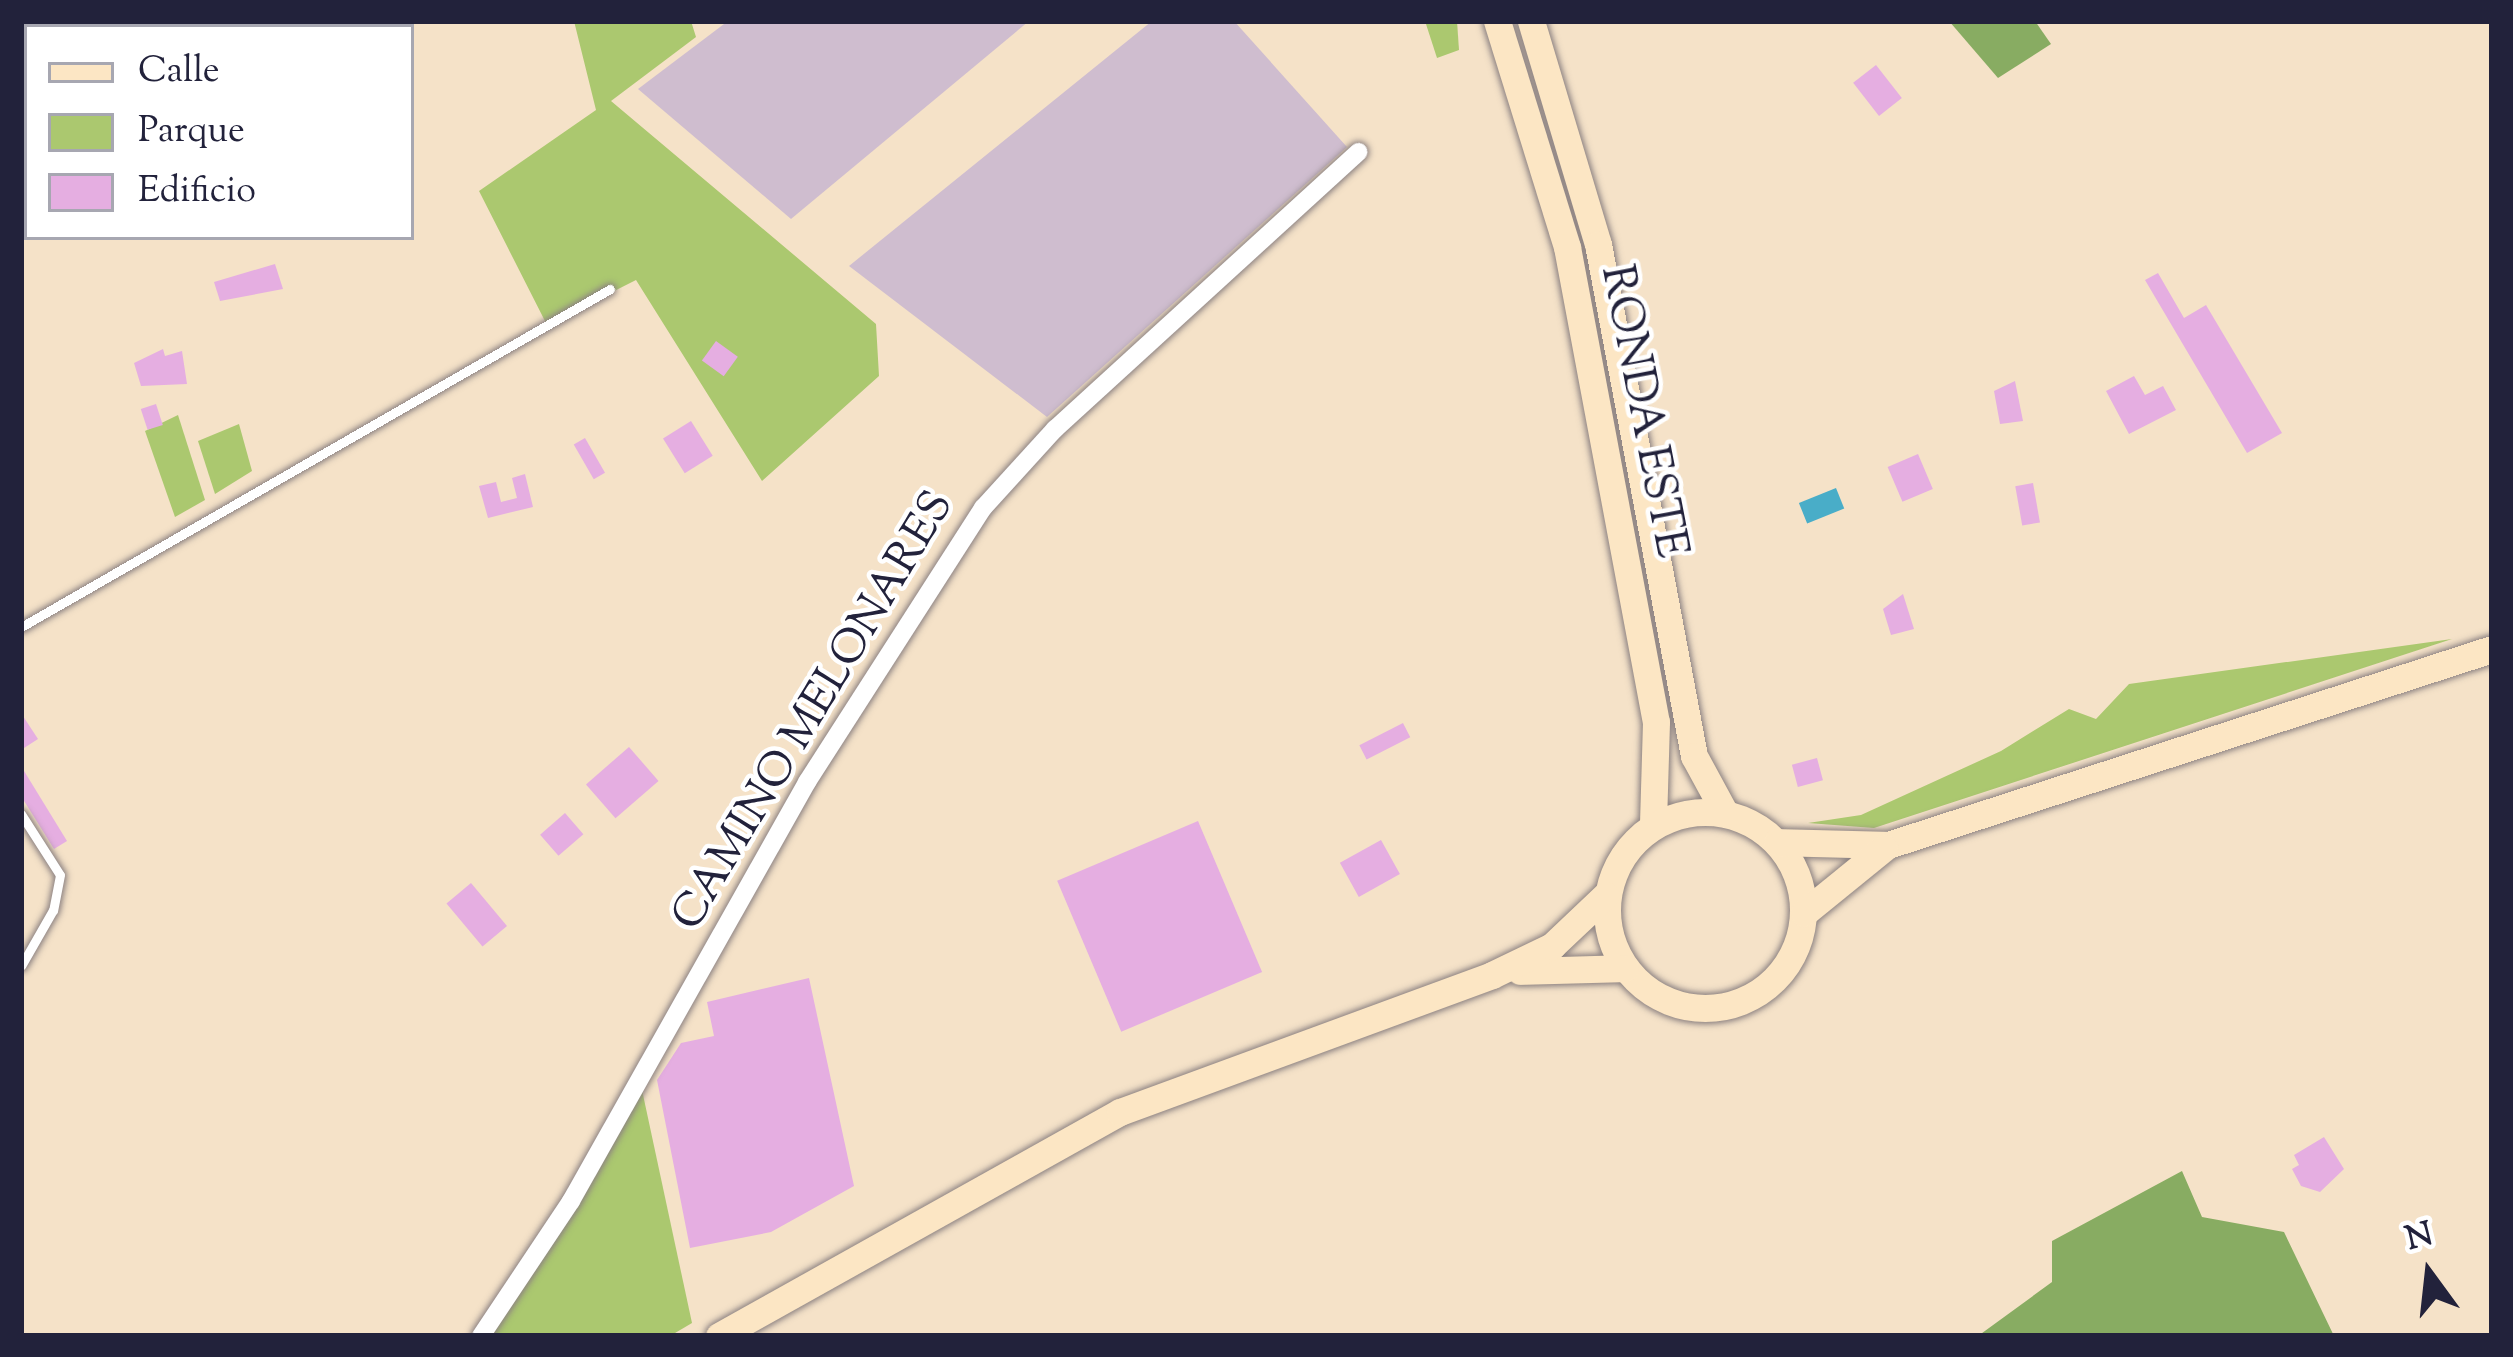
<!DOCTYPE html>
<style>
body{margin:0}
#map{position:relative;width:2513px;height:1357px;overflow:hidden;background:#f5e2c8;font-family:"Sorts Mill Goudy",serif}
div>[style]{position:absolute}
[style*='--x']{left:calc(var(--x)*1px);top:calc(var(--y)*1px);width:calc(var(--w)*1px);rotate:calc(var(--a)*1deg)}
.industrial>*{inset:0;background:#cfbdcf}
.green>*{inset:0;background:#abc86f}
.forest>*{inset:0;background:#88ac62}
.water>*{inset:0;background:#49adc8;transform-origin:0 0}
.building>*{inset:0;background:#e5aee1;transform-origin:0 0}
.roads{filter:drop-shadow(0 0 3px #8c8282) drop-shadow(0 0 3px #8c8282)}
.service>*{height:9px;margin:-4.5px;padding:0 4.5px;transform-origin:4.5px;border-radius:4.5px;background:#fff}
.minor>*{height:18px;margin:-9px;padding:0 9px;transform-origin:9px;border-radius:9px;background:#fff}
.secondary>*{height:27px;margin:-13.5px;padding:0 13.5px;transform-origin:13.5px;border-radius:13.5px;background:#fce6c4}
.secondary>.ring{margin:-13.5px;padding:0;box-sizing:content-box;background:none;border:27px solid #fce6c4;border-radius:50%}
span{translate:-50% -50%;white-space:nowrap;text-align:center;line-height:1.15;-webkit-text-stroke:9px #fff;paint-order:stroke}
.street-label{font-size:45px;color:#22223b}
.frame{position:absolute;inset:0;border:24px solid #22223b;pointer-events:none}
.legend{position:absolute;left:24px;top:24px;width:390px;height:216px;box-sizing:border-box;background:#fff;border:3px solid #a7a7b1;margin:0;padding:15px 21px;list-style:none;font-size:36px;color:#22223b}
.legend li{display:flex;align-items:center;gap:24px;height:60px}
.legend b{width:60px;border:3px solid #a7a7b1}
.north{position:absolute;left:2369px;top:1213px;width:120px;height:120px;-webkit-text-stroke:9px #fff;paint-order:stroke;rotate:345deg;font-size:33px;font-weight:700;line-height:48px;text-align:center;color:#22223b}
.north::after{content:'';display:block;margin:auto;width:42px;height:54px;background:#22223b;clip-path:polygon(50% 0,100% 100%,50% 72%,0 100%)}
</style>
<div id="map">
<div class="industrial">
<i style="clip-path:polygon(728px 21px,1029px 21px,791px 219px,638px 89px)"></i>
<i style="clip-path:polygon(1152px 21px,1234px 21px,1347px 147px,1047px 417px,849px 266px)"></i>
</div>
<div class="green">
<i style="clip-path:polygon(574px 21px,691px 21px,696px 37px,611px 101px,876px 324px,879px 376px,762px 481px,636px 280px,547px 325px,479px 191px,596px 110px)"></i>
<i style="clip-path:polygon(1425px 21px,1457px 21px,1459px 50px,1437px 58px)"></i>
<i style="clip-path:polygon(178px 415px,205px 500px,175px 517px,145px 431px)"></i>
<i style="clip-path:polygon(239px 424px,252px 471px,215px 494px,198px 441px)"></i>
<i style="clip-path:polygon(2452px 639px,1874px 828px,1808px 823px,1861px 815px,2001px 751px,2069px 709px,2096px 719px,2129px 684px)"></i>
<i style="clip-path:polygon(642px 1090px,692px 1323px,670px 1336px,489px 1336px)"></i>
</div>
<div class="forest">
<i style="clip-path:polygon(1949px 21px,2035px 21px,2051px 44px,1998px 78px)"></i>
<i style="clip-path:polygon(2182px 1171px,2202px 1217px,2284px 1232px,2334px 1336px,1978px 1336px,2052px 1282px,2052px 1241px)"></i>
</div>
<div class="water">
<i style="left:1836px;top:488px;width:22px;height:40px;rotate:68deg"></i>
</div>
<div class="building">
<i style="left:1876px;top:65px;width:42px;height:29px;rotate:52deg"></i>
<i style="clip-path:polygon(275px 264px,283px 289px,220px 301px,214px 282px)"></i>
<i style="clip-path:polygon(2158px 273px,2184px 318px,2206px 305px,2282px 433px,2247px 453px,2145px 280px)"></i>
<i style="left:716px;top:341px;width:27px;height:24px;rotate:36deg"></i>
<i style="clip-path:polygon(163px 349px,165px 356px,182px 351px,187px 384px,141px 386px,134px 363px)"></i>
<i style="clip-path:polygon(2134px 376px,2145px 395px,2163px 386px,2176px 410px,2129px 434px,2106px 391px)"></i>
<i style="clip-path:polygon(2015px 381px,2023px 421px,2000px 424px,1994px 391px)"></i>
<i style="left:156px;top:404px;width:22px;height:16px;rotate:72deg"></i>
<i style="left:691px;top:421px;width:41px;height:33px;rotate:58deg"></i>
<i style="left:585px;top:438px;width:40px;height:13px;rotate:60deg"></i>
<i style="left:1918px;top:454px;width:38px;height:33px;rotate:67deg"></i>
<i style="clip-path:polygon(525px 474px,533px 507px,488px 518px,479px 486px,496px 482px,501px 502px,517px 498px,512px 478px)"></i>
<i style="left:2033px;top:483px;width:40px;height:18px;rotate:80deg"></i>
<i style="clip-path:polygon(1903px 594px,1914px 629px,1891px 635px,1883px 609px)"></i>
<i style="clip-path:polygon(21px 713px,38px 739px,21px 750px)"></i>
<i style="left:1403px;top:723px;width:16px;height:49px;rotate:63deg"></i>
<i style="left:629px;top:747px;width:45px;height:57px;rotate:49deg"></i>
<i style="left:1817px;top:758px;width:23px;height:26px;rotate:75deg"></i>
<i style="clip-path:polygon(21px 766px,67px 841px,54px 849px,21px 796px)"></i>
<i style="left:565px;top:813px;width:28px;height:33px;rotate:49deg"></i>
<i style="left:1198px;top:821px;width:164px;height:153px;rotate:67deg"></i>
<i style="left:1381px;top:840px;width:39px;height:47px;rotate:61deg"></i>
<i style="left:471px;top:883px;width:56px;height:32px;rotate:50deg"></i>
<i style="clip-path:polygon(809px 978px,854px 1186px,771px 1232px,690px 1248px,657px 1080px,681px 1043px,714px 1036px,707px 1002px)"></i>
<i style="clip-path:polygon(2324px 1137px,2344px 1169px,2320px 1192px,2301px 1186px,2292px 1169px,2299px 1165px,2294px 1155px)"></i>
</div>
<div class="roads">
<div class="service">
<i style="--x:21;--y:627;--w:679;--a:-29.85"></i>
<i style="--x:21;--y:814;--w:72;--a:57.4"></i>
<i style="--x:60;--y:875;--w:36;--a:101"></i>
<i style="--x:53;--y:910;--w:64;--a:119.7"></i>
</div>
<div class="minor">
<i style="--x:481;--y:1336;--w:162;--a:-56.3"></i>
<i style="--x:571;--y:1201;--w:481;--a:-60.6"></i>
<i style="--x:807;--y:782;--w:326;--a:-57.3"></i>
<i style="--x:983;--y:508;--w:107;--a:-47.7"></i>
<i style="--x:1055;--y:429;--w:411;--a:-42.4"></i>
</div>
<div class="secondary">
<i style="--x:1497;--y:21;--w:237;--a:72.8"></i>
<i style="--x:1567;--y:247;--w:483;--a:79.4"></i>
<i style="--x:1656;--y:722;--w:103;--a:91.7"></i>
<i style="--x:1531;--y:21;--w:233;--a:73.3"></i>
<i style="--x:1598;--y:244;--w:521;--a:79.38"></i>
<i style="--x:1694;--y:756;--w:65;--a:61.5"></i>
<i class="ring" style="left:1607px;top:812px;width:169px;height:169px"></i>
<i style="--x:1777;--y:842;--w:111;--a:1.5"></i>
<i style="--x:1888;--y:845;--w:635;--a:-17.98"></i>
<i style="--x:1804;--y:913;--w:103;--a:-39.1"></i>
<i style="--x:1520;--y:971;--w:105;--a:-1.6"></i>
<i style="--x:719;--y:1336;--w:459;--a:-29.2"></i>
<i style="--x:1120;--y:1112;--w:396;--a:-20.2"></i>
<i style="--x:1492;--y:975;--w:67;--a:-25.8"></i>
<i style="--x:1552;--y:946;--w:74;--a:-43.4"></i>
</div>
</div>
<div class="street-label">
<span style="left:1641px;top:412px;rotate:79deg">RONDA ESTE</span>
<span style="left:815px;top:712px;rotate:-59deg">CAMINO MELONARES</span>
</div>
<div class="frame"></div>
<ul class="legend">
<li><b style="height:15px;background:#fce6c4"></b>Calle</li>
<li><b style="height:33px;background:#abc86f"></b>Parque</li>
<li><b style="height:33px;background:#e5aee1"></b>Edificio</li>
</ul>
<div class="north">N</div>
</div>
